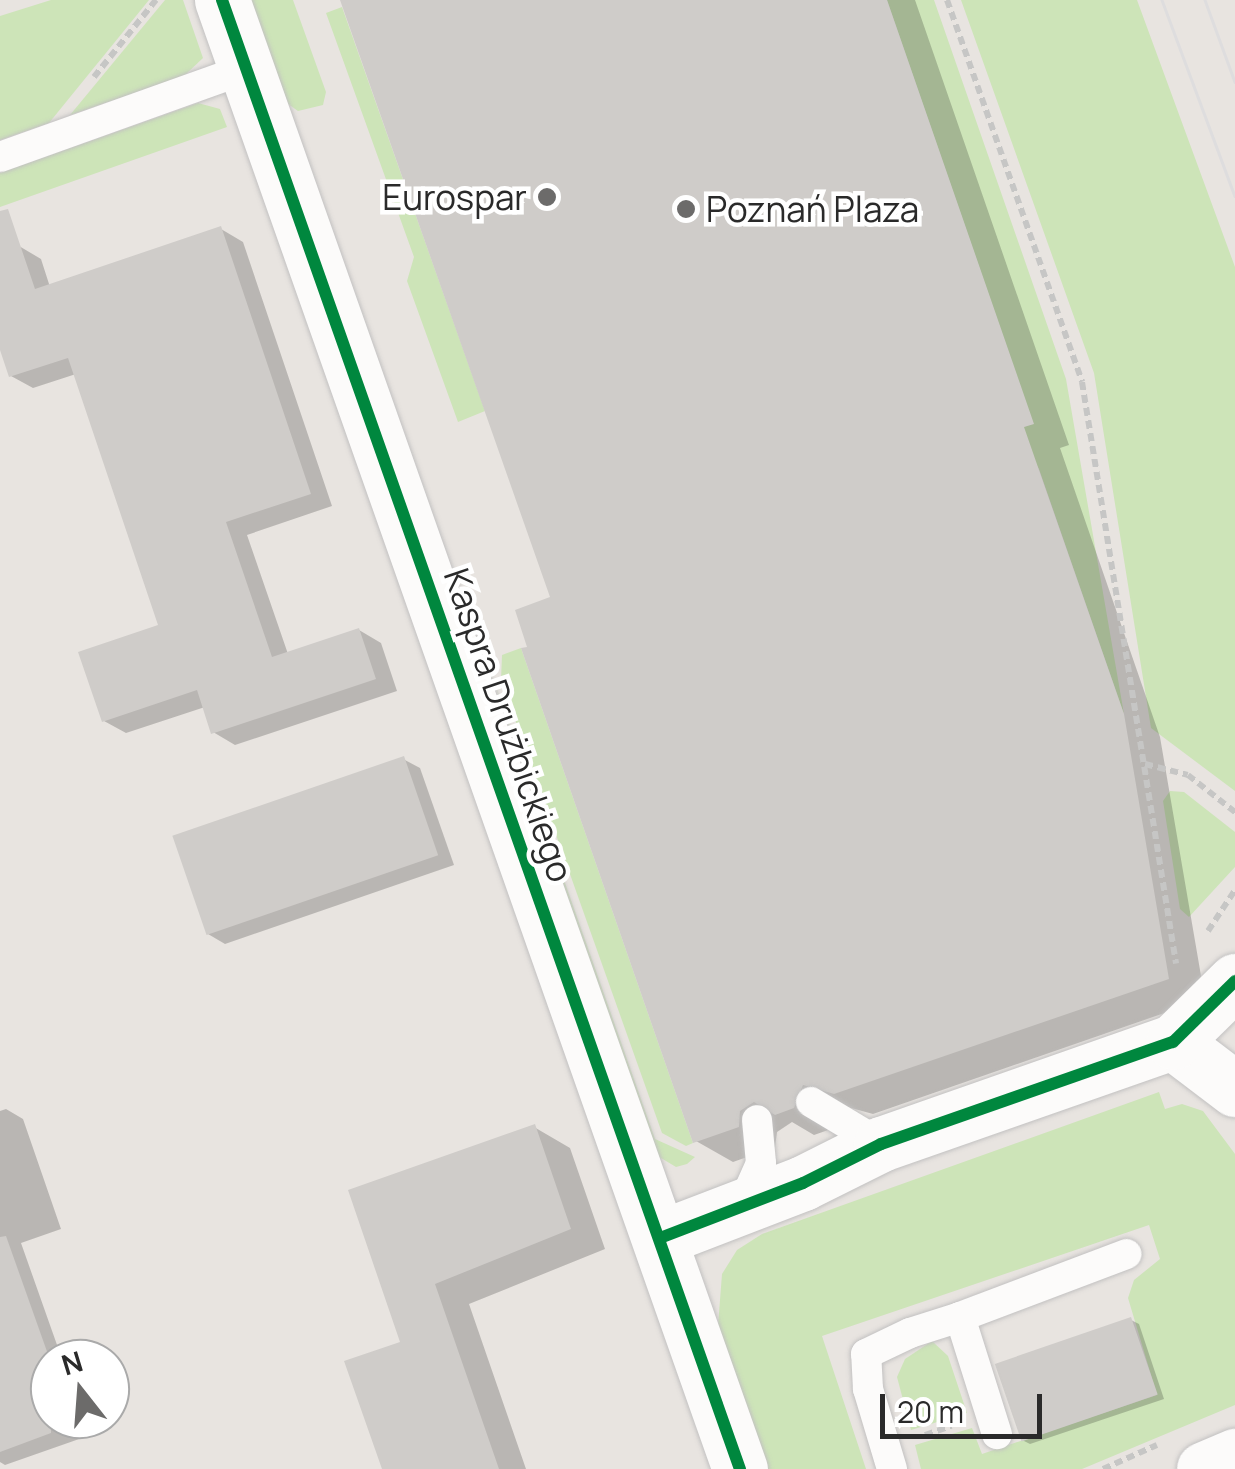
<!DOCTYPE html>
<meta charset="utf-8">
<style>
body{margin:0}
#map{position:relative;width:1235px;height:1469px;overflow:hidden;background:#e8e4e0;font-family:Manrope,sans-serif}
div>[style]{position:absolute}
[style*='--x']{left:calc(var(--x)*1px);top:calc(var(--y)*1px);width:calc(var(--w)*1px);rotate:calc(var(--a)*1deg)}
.green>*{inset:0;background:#cde4b8}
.shadow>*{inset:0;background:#0003}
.building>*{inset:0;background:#cfccc9;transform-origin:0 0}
.path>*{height:6px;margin-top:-3px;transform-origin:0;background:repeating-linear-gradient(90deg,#c6c6c5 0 8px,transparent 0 13px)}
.roads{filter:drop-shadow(0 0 2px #c2c1c1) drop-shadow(0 0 2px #c2c1c1)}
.service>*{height:30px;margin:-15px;padding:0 15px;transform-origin:15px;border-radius:15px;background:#fcfbfa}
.minor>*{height:55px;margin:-27.5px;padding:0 27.5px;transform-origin:27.5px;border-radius:27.5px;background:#fcfbfa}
.tram>*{height:2.5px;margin:-1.25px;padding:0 1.25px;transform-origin:1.25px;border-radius:1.25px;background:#deddde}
.cycleway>*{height:12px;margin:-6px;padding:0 6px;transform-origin:6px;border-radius:6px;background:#00873e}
.dots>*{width:28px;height:28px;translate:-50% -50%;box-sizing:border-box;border:5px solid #fff;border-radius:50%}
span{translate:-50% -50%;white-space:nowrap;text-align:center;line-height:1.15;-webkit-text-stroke:9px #fff;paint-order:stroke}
.poi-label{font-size:35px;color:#2a2a2a}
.right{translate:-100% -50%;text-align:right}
.left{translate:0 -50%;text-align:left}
.street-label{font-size:35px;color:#2a2a2a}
.north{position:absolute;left:30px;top:1339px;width:100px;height:100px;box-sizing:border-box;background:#fff;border:2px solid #aaa;border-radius:50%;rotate:343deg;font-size:28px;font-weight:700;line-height:40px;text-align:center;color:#2a2a2a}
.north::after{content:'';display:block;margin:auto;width:35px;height:45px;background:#6c6b6a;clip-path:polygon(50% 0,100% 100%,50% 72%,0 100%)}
.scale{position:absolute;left:880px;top:1394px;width:162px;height:45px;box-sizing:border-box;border:5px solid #2a2a2a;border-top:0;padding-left:12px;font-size:30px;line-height:35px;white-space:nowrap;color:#2a2a2a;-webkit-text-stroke:8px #fff;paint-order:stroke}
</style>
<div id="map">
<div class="green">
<i style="clip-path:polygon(51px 0,149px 0,49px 123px,0 140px,0 16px)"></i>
<i style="clip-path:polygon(165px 0,183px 0,203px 58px,184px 76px,70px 115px)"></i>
<i style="clip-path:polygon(249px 0,293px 0,326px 92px,323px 105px,298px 111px,288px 104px)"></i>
<i style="clip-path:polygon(887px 0,934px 0,1066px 379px,1124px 714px,1039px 469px,1017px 430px,1033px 423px)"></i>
<i style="clip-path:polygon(961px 0,1137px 0,1235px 267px,1235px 791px,1151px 728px,1094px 373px)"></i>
<i style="clip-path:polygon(342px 7px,485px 411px,458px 422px,407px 281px,414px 257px,326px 13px)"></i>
<i style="clip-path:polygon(198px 103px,220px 109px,227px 127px,0 207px,0 173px)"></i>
<i style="clip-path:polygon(521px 648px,693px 1143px,686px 1146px,662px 1133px,501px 680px,502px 655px)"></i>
<i style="clip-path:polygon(487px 661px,655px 1139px,695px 1157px,687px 1164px,676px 1167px,656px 1155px)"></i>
<i style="clip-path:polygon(1170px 791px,1184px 792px,1235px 832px,1235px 867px,1189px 917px,1180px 909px,1163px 801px)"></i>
<i style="clip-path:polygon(1159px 1092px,1165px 1109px,1182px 1104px,1203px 1111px,1235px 1154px,1235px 1405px,1082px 1469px,921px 1469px,915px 1445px,972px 1428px,982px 1454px,1157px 1395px,1128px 1298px,1134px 1280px,1160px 1259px,1149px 1225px,822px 1336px,866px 1469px,768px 1469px,718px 1326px,722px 1274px,737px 1250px,762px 1234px)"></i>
<i style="clip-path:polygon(932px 1341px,948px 1356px,967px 1413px,911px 1430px,897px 1377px,905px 1359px)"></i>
</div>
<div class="shadow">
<i style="clip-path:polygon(343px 0,915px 0,1069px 445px,1060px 448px,1160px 737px,1205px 999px,873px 1114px,840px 1105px,831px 1129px,814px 1135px,792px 1122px,777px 1132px,775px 1147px,733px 1162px,696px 1141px,530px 648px,553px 599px)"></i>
<i style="clip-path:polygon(221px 229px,243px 242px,332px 506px,247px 535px,288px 654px,359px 630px,381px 643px,397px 691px,235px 745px,213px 732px,205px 707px,126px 733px,104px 721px,161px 626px,76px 374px,33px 388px,11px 376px,0 342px,0 253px,19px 246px,41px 259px,50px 287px)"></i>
<i style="clip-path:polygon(403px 759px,420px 768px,454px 865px,225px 944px,208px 934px)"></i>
<i style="clip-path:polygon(6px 1109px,23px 1119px,61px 1229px,21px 1243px,62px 1359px,50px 1359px,50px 1419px,98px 1419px,102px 1431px,5px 1465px,0 1462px,0 1111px)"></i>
<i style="clip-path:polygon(534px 1127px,570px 1148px,605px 1249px,469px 1304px,526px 1469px,384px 1469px,403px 1344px,351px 1192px)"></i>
<i style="clip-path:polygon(1131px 1320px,1139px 1324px,1164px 1399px,1030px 1444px,1022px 1440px)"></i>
</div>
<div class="building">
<i style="clip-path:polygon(340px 0,887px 0,1034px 424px,1024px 427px,1124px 714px,1169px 979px,834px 1094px,803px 1085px,794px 1108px,775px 1115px,754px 1102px,740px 1111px,739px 1127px,693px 1143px,521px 648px,527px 647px,515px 610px,550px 597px)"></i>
<i style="clip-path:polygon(8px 209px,35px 289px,221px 226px,311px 494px,226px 522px,272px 657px,359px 628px,376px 679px,211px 734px,197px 690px,102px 722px,78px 652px,158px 625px,68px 358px,9px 377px,0 350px,0 211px)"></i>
<i style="left:404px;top:756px;width:105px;height:245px;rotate:71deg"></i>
<i style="clip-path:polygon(535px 1124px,571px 1229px,435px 1284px,499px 1469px,382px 1469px,344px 1361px,400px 1342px,348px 1190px)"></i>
<i style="clip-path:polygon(6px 1236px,50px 1360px,51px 1433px,0 1452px,0 1237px)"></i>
<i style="left:1131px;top:1317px;width:82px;height:144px;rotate:71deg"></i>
</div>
<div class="path">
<i style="--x:947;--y:0;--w:405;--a:70.5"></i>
<i style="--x:1082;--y:382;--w:589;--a:80.81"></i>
<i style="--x:94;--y:77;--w:99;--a:-51.2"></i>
<i style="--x:1145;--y:764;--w:44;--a:14.3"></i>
<i style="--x:1188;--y:775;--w:60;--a:38.2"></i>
<i style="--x:1208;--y:931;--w:49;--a:-56.6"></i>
<i style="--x:925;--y:1435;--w:28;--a:-19"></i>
<i style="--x:1103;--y:1469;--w:59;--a:-24"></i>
</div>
<div class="roads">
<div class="service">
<i style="--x:0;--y:157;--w:261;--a:-19.7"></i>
<i style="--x:811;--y:1102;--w:82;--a:31"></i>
<i style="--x:741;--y:1208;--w:49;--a:-66"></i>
<i style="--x:761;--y:1163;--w:43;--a:-95.3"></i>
<i style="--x:960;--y:1317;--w:178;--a:-20.7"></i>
<i style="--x:892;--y:1469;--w:84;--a:-106.7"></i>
<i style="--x:868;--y:1389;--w:35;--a:-93"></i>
<i style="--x:866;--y:1354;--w:49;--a:-25.5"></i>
<i style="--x:910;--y:1333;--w:52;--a:-17.7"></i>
<i style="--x:960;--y:1317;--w:123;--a:72.5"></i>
</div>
<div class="minor">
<i style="--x:222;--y:0;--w:1558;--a:70.58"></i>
<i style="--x:1173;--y:1042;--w:78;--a:37.2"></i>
<i style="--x:660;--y:1238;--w:153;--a:-21"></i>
<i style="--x:803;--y:1183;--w:87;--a:-26.6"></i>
<i style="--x:881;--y:1144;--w:309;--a:-19.3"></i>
<i style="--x:1173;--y:1042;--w:87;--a:-44.5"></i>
<i style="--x:1204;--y:1469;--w:34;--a:-23"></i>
</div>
</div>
<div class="tram">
<i style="--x:1162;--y:0;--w:209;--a:69.6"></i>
<i style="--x:1205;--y:0;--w:87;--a:69.9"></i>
</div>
<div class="cycleway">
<i style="--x:222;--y:0;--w:1558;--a:70.58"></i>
<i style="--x:660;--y:1238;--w:153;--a:-21"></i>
<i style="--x:803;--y:1183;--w:87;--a:-26.6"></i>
<i style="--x:881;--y:1144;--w:309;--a:-19.3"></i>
<i style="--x:1173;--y:1042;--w:87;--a:-44.5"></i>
</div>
<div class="dots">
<i style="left:547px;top:197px;background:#6c6b6a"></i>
<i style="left:686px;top:209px;background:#6c6b6a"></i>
</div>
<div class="poi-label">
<span class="right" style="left:527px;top:197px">Eurospar</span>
<span class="left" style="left:706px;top:209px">Poznań Plaza</span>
</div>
<div class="street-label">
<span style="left:509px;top:725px;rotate:71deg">Kaspra Drużbickiego</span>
</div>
<div class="north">N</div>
<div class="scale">20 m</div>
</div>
